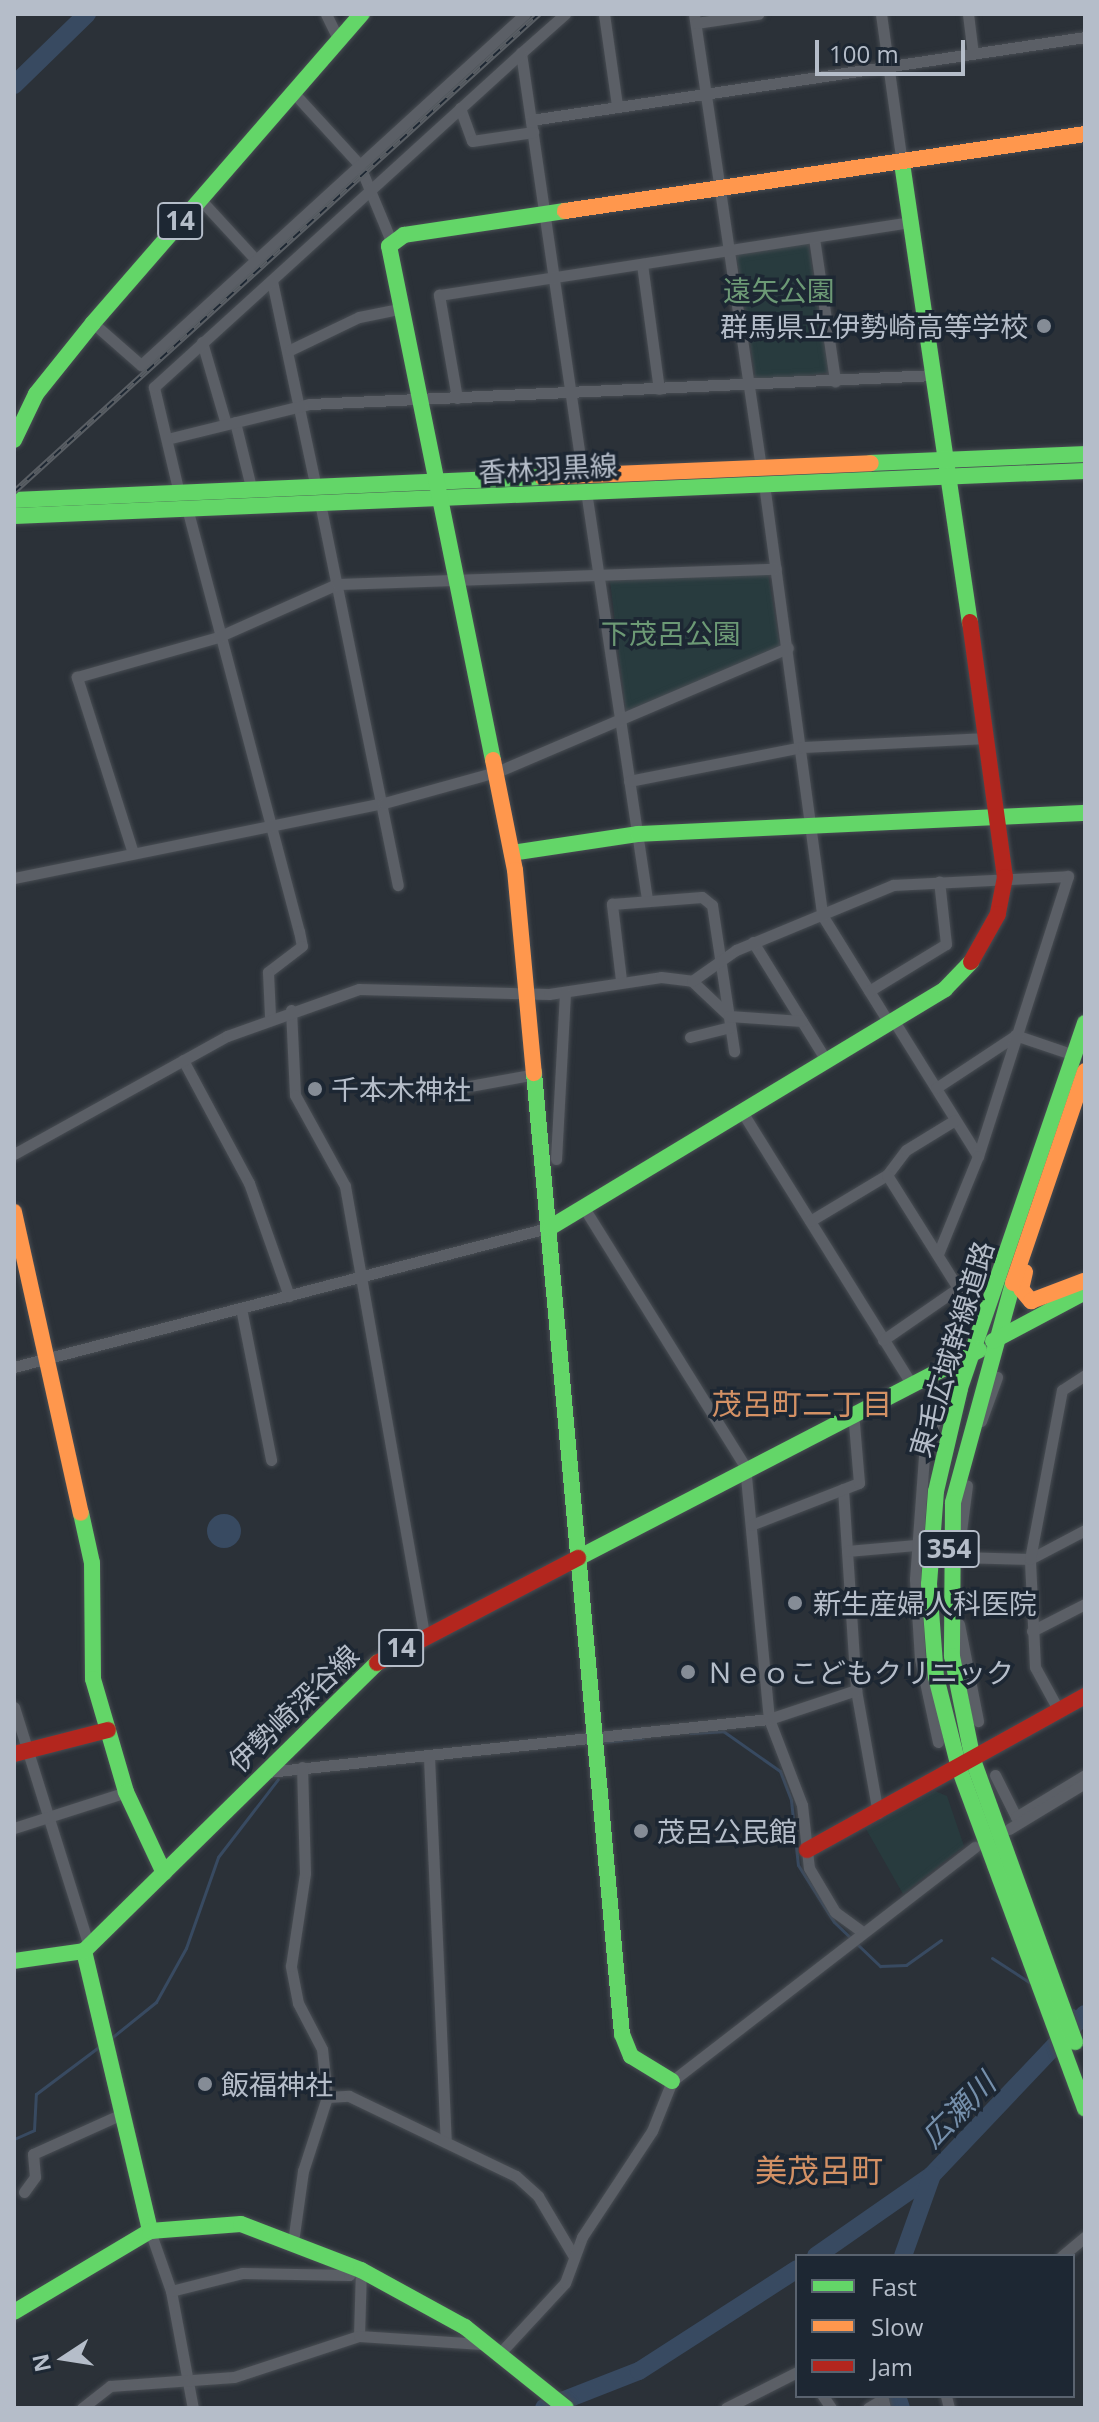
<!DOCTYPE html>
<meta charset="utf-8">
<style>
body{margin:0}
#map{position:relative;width:1099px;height:2422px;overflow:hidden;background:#2b3138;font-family:"Open Sans","Noto Sans JP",sans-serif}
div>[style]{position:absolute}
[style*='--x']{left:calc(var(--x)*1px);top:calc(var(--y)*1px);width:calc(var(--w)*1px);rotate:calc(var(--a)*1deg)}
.green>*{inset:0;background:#283b3e;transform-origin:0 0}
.water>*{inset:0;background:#384a61}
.round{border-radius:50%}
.stream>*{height:3px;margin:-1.5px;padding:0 1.5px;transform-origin:1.5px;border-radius:1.5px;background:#384a61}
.river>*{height:18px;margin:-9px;padding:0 9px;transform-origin:9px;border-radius:9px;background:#384a61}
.roads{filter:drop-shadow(0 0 2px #484d53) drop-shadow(0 0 2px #484d53)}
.street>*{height:11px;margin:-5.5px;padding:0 5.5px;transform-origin:5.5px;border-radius:5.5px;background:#5b5f66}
.fast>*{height:16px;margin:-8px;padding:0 8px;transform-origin:8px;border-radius:8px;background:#63d668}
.slow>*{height:16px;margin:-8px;padding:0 8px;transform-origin:8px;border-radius:8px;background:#ff974d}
.jam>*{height:16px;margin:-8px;padding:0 8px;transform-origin:8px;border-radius:8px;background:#b3261e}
.rail>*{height:6px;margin-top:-3px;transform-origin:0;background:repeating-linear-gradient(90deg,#1d2733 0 9px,#595e64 0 18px);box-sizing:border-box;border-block:2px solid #595e64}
.dots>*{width:22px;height:22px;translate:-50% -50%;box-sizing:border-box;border:4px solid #1d2733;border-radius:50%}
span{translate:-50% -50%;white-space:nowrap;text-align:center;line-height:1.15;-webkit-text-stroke:7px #1d2733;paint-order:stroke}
.shield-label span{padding:2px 6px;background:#1d2733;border:2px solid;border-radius:6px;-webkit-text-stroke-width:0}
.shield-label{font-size:26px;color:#b5bdc9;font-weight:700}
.park-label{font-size:28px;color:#6c9975}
.poi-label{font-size:28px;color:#b5bdc9}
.right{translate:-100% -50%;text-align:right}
.left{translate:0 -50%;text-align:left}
.street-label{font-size:28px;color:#b5bdc9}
.neighbourhood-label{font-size:30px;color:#d39165}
.water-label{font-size:30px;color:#758fab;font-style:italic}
.quarter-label{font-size:32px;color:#d39165}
.frame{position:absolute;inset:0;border:16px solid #b5bdc9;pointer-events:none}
.legend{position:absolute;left:795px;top:2254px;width:280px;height:144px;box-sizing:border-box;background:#1d2733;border:2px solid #5a636f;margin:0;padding:10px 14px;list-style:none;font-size:24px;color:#b5bdc9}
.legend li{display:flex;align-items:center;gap:16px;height:40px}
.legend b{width:40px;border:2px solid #5a636f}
.north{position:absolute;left:24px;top:2318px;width:80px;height:80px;-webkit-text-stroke:6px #1d2733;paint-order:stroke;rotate:258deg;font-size:22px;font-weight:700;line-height:32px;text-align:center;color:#b5bdc9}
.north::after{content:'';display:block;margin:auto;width:28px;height:36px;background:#b5bdc9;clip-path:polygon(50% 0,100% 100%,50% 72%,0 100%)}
.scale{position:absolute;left:815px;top:40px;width:150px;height:36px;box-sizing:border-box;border:4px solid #b5bdc9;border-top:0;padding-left:10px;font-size:24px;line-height:28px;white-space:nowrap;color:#b5bdc9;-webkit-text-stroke:6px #1d2733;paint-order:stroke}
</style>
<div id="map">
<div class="green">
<i style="left:808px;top:242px;width:132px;height:73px;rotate:81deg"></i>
<i style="clip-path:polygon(768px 574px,780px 646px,626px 712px,610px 581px)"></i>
<i style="clip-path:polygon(935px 1791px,947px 1796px,964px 1846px,903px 1894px,866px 1829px)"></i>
</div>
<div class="water">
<i class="round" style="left:207px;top:1514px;width:34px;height:34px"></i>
</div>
<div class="stream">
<i style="--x:690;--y:1733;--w:33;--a:-3"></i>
<i style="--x:723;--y:1731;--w:70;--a:35.1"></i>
<i style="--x:780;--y:1771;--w:31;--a:69"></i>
<i style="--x:791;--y:1800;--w:65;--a:83.9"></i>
<i style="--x:798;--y:1865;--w:67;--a:57.7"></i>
<i style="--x:834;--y:1922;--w:64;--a:43.7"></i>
<i style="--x:880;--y:1966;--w:26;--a:-2"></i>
<i style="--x:906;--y:1965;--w:43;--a:-35.5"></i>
<i style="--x:603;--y:1742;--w:40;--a:-5.7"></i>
<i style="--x:992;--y:1958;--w:44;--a:33"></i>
<i style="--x:1073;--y:2010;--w:12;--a:35"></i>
<i style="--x:110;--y:2039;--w:59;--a:-38.8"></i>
<i style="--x:156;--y:2002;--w:62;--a:-60.9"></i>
<i style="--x:186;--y:1948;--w:96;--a:-70.6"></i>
<i style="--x:218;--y:1857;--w:98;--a:-52.4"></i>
<i style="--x:14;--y:2139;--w:22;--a:-24"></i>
<i style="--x:34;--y:2130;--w:36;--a:-87"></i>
<i style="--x:36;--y:2094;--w:80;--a:-36.9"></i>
</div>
<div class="river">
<i style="--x:14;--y:85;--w:102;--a:-44.2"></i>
<i style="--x:816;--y:2256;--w:141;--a:-34.9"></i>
<i style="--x:932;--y:2175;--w:222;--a:-46.5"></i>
<i style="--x:903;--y:2256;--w:86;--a:-70.3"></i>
<i style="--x:897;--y:2396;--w:13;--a:72"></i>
<i style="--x:544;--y:2408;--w:102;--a:-21.3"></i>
<i style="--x:639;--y:2371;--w:188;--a:-32.8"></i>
</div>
<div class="roads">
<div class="street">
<i style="--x:326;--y:14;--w:28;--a:64"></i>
<i style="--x:565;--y:14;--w:59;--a:138.4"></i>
<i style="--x:521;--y:53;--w:428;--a:81.7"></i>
<i style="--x:604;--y:14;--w:92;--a:81.9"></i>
<i style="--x:694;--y:14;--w:459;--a:81.6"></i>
<i style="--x:881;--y:14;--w:150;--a:82"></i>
<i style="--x:968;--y:14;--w:39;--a:83"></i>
<i style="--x:696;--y:23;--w:63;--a:-8.3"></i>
<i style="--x:292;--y:91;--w:99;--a:47.5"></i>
<i style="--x:359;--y:164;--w:83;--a:67.4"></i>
<i style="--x:460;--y:108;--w:35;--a:70"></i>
<i style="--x:472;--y:141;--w:62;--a:-8.4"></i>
<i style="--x:531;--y:120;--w:560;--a:-8.52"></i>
<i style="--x:199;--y:198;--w:83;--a:47.4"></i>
<i style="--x:814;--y:238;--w:145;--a:81.6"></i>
<i style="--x:642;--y:264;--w:126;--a:82.3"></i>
<i style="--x:272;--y:281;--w:212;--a:78"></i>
<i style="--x:93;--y:323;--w:64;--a:41.2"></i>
<i style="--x:141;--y:365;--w:520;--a:-42.43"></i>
<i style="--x:202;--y:342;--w:85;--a:73.7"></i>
<i style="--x:290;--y:350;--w:76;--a:-25.6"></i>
<i style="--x:359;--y:317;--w:41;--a:-11.3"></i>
<i style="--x:457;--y:398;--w:105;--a:-99.9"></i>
<i style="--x:439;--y:295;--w:479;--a:-8.8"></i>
<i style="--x:235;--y:422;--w:71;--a:76.2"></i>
<i style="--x:167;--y:439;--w:147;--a:-13.8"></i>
<i style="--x:310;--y:404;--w:625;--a:-2.66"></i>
<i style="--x:764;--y:484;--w:435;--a:82.3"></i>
<i style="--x:822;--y:915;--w:127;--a:58.2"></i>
<i style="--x:586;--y:491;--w:414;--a:81.5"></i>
<i style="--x:179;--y:493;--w:109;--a:-103.3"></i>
<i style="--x:154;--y:387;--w:496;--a:-42.3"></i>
<i style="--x:320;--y:503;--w:390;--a:78.5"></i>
<i style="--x:187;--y:508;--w:438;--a:75.2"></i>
<i style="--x:299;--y:931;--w:15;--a:79"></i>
<i style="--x:302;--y:946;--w:43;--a:142.6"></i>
<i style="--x:268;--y:972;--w:44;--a:87.4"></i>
<i style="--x:629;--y:781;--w:177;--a:-11.1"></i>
<i style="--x:803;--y:747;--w:184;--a:-2.8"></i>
<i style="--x:133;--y:853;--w:185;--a:-107.7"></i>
<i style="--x:77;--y:677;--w:147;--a:-15.8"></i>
<i style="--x:218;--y:637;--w:130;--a:-24"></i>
<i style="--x:337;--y:584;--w:439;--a:-2"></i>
<i style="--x:14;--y:878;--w:378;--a:-11.5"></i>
<i style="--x:384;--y:803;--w:119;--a:-15.5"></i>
<i style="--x:499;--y:771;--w:314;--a:-23.1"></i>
<i style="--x:753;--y:942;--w:141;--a:58.3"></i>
<i style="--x:621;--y:980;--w:77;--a:-96.8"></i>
<i style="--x:612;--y:904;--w:90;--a:-4.4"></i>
<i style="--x:702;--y:897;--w:13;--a:39"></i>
<i style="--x:712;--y:905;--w:148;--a:81.4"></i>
<i style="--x:692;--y:981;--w:51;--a:43.4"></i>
<i style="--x:729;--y:1016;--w:73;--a:3.9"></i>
<i style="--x:869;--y:991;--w:90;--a:-31.4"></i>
<i style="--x:946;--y:944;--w:63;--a:-96.3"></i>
<i style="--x:291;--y:1010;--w:85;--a:87.3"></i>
<i style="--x:295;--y:1095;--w:104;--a:61.2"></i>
<i style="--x:345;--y:1186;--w:456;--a:80"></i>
<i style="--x:894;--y:1021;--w:159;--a:58.1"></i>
<i style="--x:1015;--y:1035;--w:62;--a:18.7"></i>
<i style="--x:690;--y:1037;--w:41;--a:-14"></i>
<i style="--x:183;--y:1060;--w:140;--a:61.8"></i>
<i style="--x:249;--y:1183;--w:120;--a:70.5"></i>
<i style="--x:936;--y:1088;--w:95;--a:-33.4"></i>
<i style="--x:442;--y:1091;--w:96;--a:-10.3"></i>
<i style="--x:744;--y:1115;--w:310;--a:58.1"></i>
<i style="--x:14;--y:1154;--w:244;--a:-29"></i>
<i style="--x:227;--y:1036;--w:140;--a:-19.6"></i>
<i style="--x:359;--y:989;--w:190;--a:1.5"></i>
<i style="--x:549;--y:994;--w:113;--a:-8.6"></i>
<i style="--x:661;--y:977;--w:31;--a:7"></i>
<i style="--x:692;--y:981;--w:54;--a:-35.2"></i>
<i style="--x:736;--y:950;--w:170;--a:-22.5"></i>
<i style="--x:893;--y:885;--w:175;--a:-2.9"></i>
<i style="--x:1068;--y:876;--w:294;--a:107.8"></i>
<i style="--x:978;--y:1156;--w:106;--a:112.2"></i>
<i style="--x:556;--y:1159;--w:166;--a:-86.9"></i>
<i style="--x:586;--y:1211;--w:301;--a:58.1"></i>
<i style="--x:745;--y:1466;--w:254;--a:84.6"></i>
<i style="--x:769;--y:1719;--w:92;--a:69"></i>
<i style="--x:802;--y:1805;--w:63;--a:83.7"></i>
<i style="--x:809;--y:1868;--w:51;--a:59.4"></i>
<i style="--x:835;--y:1912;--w:31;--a:36"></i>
<i style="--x:810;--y:1221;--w:90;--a:-30.9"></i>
<i style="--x:887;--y:1175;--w:31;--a:-53"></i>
<i style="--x:906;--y:1150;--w:57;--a:-31.5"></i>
<i style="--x:241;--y:1308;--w:155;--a:78.8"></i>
<i style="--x:883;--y:1340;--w:91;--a:-34.7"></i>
<i style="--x:958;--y:1288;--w:133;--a:-122.1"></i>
<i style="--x:14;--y:1367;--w:555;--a:-14.61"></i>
<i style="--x:981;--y:1421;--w:47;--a:-70"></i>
<i style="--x:843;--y:1489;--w:201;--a:86.3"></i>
<i style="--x:856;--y:1690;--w:125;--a:79.9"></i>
<i style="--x:751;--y:1525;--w:116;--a:-21.3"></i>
<i style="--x:859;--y:1483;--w:71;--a:-94.8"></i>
<i style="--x:960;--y:1539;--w:54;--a:-82.6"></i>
<i style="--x:847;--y:1551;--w:69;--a:-5"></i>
<i style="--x:959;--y:1557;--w:71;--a:1.6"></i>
<i style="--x:1030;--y:1559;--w:62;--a:-27.8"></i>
<i style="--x:959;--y:1624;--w:99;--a:78.9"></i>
<i style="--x:1032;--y:1631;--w:59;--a:-27"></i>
<i style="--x:14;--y:1707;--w:250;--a:72.6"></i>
<i style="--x:1059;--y:1711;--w:50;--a:-118.6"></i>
<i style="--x:1035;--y:1667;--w:108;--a:-92.7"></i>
<i style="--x:1030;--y:1559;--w:172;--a:-79.3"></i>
<i style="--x:1062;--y:1390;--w:27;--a:-33"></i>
<i style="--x:938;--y:1742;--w:85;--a:-102.2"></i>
<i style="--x:920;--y:1659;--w:80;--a:-93.6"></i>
<i style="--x:915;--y:1579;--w:124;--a:-85.8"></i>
<i style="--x:924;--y:1455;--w:48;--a:-71.9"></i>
<i style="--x:429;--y:1757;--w:384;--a:87.5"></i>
<i style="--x:268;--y:1772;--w:504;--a:-6.04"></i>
<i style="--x:769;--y:1719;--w:92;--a:-18.4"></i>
<i style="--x:995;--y:1775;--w:47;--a:63.4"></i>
<i style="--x:1016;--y:1817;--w:81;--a:-31.3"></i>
<i style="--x:14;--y:1828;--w:118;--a:-17.8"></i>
<i style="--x:1009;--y:1829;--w:89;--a:-31.2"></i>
<i style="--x:327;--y:2097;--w:22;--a:-3"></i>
<i style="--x:349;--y:2096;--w:185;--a:25.6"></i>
<i style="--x:516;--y:2176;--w:30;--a:42"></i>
<i style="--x:538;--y:2196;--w:69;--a:59.3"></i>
<i style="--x:24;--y:2192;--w:19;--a:-54"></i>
<i style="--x:35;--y:2177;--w:23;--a:-95"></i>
<i style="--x:33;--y:2154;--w:92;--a:-24.3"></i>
<i style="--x:150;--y:2231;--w:64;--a:70.7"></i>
<i style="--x:171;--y:2291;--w:119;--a:79.4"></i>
<i style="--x:293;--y:2242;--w:72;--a:-82"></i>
<i style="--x:303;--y:2171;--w:78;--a:-72"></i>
<i style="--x:327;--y:2097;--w:48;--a:-95.9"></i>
<i style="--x:322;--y:2049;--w:52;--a:-117.6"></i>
<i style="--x:298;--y:2003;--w:38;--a:-101"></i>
<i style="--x:291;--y:1966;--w:94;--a:-81.4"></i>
<i style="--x:305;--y:1873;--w:106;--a:-91.6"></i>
<i style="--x:1062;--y:2256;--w:30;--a:-40"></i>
<i style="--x:171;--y:2291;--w:73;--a:-14.2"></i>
<i style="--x:242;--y:2273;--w:107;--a:1.1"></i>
<i style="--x:349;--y:2275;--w:10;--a:-45"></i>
<i style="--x:359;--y:2336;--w:66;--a:-88.3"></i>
<i style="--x:501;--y:2352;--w:94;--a:-47.2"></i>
<i style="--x:565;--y:2283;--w:49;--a:-69.7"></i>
<i style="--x:582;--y:2237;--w:127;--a:-56.6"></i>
<i style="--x:652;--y:2131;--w:54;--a:-68.2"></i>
<i style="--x:672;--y:2081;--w:383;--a:-37.7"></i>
<i style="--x:823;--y:2396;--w:14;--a:56"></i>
<i style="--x:946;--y:2396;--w:12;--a:76"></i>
<i style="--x:82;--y:2408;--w:36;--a:-38"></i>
<i style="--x:110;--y:2386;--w:124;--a:-4.2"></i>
<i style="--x:234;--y:2377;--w:132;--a:-18.2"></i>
<i style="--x:359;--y:2336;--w:123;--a:3.7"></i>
<i style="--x:726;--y:2408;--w:80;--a:-26.9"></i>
<i style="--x:868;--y:2408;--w:17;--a:-31"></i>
<i style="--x:883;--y:2399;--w:9;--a:77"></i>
</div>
<div class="fast">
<i style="--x:902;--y:163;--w:464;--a:81.6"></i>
<i style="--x:14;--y:440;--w:51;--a:-64.4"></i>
<i style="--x:36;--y:394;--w:91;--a:-51.2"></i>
<i style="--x:93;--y:323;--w:410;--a:-49"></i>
<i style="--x:871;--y:463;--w:214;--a:-2.4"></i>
<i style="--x:14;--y:500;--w:529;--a:-2.49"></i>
<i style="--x:14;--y:516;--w:1072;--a:-2.41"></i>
<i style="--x:493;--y:760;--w:524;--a:-101.44"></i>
<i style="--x:389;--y:246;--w:19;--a:-36"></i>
<i style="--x:404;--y:235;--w:163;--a:-8.5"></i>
<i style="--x:512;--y:853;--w:127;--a:-8.6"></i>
<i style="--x:638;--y:834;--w:447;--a:-2.7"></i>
<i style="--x:1085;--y:1023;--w:387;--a:108.9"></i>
<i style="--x:960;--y:1389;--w:105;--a:103.2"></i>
<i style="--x:936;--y:1491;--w:93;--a:94.3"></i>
<i style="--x:929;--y:1584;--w:93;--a:85.7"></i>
<i style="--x:936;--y:1677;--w:94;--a:75.8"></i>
<i style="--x:959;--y:1768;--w:363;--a:69.7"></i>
<i style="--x:534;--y:1073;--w:965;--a:84.77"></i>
<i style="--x:622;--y:2034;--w:24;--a:68"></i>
<i style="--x:631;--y:2056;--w:48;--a:31.4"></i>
<i style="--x:551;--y:1227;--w:460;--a:-31.1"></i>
<i style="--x:945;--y:989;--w:37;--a:-46"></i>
<i style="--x:1013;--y:1283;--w:228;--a:105.3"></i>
<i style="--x:953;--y:1503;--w:153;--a:90.4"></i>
<i style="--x:952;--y:1656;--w:106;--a:78.6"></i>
<i style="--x:973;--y:1760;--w:300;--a:70.1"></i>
<i style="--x:993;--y:1341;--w:104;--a:-28"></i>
<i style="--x:81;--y:1513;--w:51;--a:77.6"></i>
<i style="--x:92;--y:1563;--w:116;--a:89.5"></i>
<i style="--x:93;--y:1679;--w:118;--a:73.7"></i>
<i style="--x:126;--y:1792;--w:89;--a:64.9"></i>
<i style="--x:578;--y:1558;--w:452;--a:-27.4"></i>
<i style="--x:84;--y:1951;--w:288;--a:76.7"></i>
<i style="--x:14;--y:1961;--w:71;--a:-8.1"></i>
<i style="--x:84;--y:1951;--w:411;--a:-44.5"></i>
<i style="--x:14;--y:2312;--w:158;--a:-30.8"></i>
<i style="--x:150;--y:2231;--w:91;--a:-4.4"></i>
<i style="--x:241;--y:2224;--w:129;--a:21"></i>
<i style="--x:361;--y:2270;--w:119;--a:28.7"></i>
<i style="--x:465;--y:2327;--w:129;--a:38.7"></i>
</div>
<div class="slow">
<i style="--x:565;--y:211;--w:526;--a:-8.42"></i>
<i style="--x:542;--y:477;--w:329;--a:-2.4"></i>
<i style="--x:493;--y:760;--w:112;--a:78.7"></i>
<i style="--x:515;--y:870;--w:204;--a:84.7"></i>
<i style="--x:14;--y:1212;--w:308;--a:77.5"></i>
<i style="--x:1025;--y:1272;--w:17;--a:103"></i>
<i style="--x:1021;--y:1289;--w:16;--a:50"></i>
<i style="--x:1031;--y:1301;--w:57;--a:-20.7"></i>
<i style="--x:1013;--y:1283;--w:224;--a:-71.2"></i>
</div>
<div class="jam">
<i style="--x:970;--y:622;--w:257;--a:82.2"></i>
<i style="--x:1005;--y:877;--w:38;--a:101"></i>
<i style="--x:998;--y:914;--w:55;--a:119.4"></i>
<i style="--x:377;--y:1663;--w:227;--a:-27.6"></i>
<i style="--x:14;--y:1754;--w:97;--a:-14.3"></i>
<i style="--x:807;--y:1850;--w:318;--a:-29"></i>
</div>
</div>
<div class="rail">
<i style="--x:14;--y:492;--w:710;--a:-42.32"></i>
</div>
<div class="dots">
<i style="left:1044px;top:326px;background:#858c96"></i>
<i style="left:315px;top:1089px;background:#858c96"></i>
<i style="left:795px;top:1603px;background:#858c96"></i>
<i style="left:688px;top:1672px;background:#858c96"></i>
<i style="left:641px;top:1831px;background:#858c96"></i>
<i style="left:205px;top:2084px;background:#858c96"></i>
</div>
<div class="shield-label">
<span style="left:180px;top:221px">14</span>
<span style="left:949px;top:1549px">354</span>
<span style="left:401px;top:1648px">14</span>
</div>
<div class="park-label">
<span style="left:779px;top:290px">遠矢公園</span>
<span style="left:671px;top:633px">下茂呂公園</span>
</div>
<div class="poi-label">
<span class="right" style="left:1028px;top:326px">群馬県立伊勢崎高等学校</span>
<span class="left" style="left:331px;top:1089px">千本木神社</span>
<span class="left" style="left:813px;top:1603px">新生産婦人科医院</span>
<span class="left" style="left:706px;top:1672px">Ｎｅｏこどもクリニック</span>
<span class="left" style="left:657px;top:1831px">茂呂公民館</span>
<span class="left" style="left:221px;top:2084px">飯福神社</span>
</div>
<div class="street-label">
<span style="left:548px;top:468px;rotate:-3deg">香林羽黒線</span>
<span style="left:951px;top:1349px;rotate:-73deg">東毛広域幹線道路</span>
<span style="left:293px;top:1708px;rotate:-44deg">伊勢崎深谷線</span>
</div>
<div class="neighbourhood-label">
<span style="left:802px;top:1404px">茂呂町二丁目</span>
</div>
<div class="water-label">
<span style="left:958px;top:2110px;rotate:-45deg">広瀬川</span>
</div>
<div class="quarter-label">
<span style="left:819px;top:2170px">美茂呂町</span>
</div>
<div class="frame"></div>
<ul class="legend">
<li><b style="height:10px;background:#63d668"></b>Fast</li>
<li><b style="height:10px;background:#ff974d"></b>Slow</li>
<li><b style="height:10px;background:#b3261e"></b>Jam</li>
</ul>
<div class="north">N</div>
<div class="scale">100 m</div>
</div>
